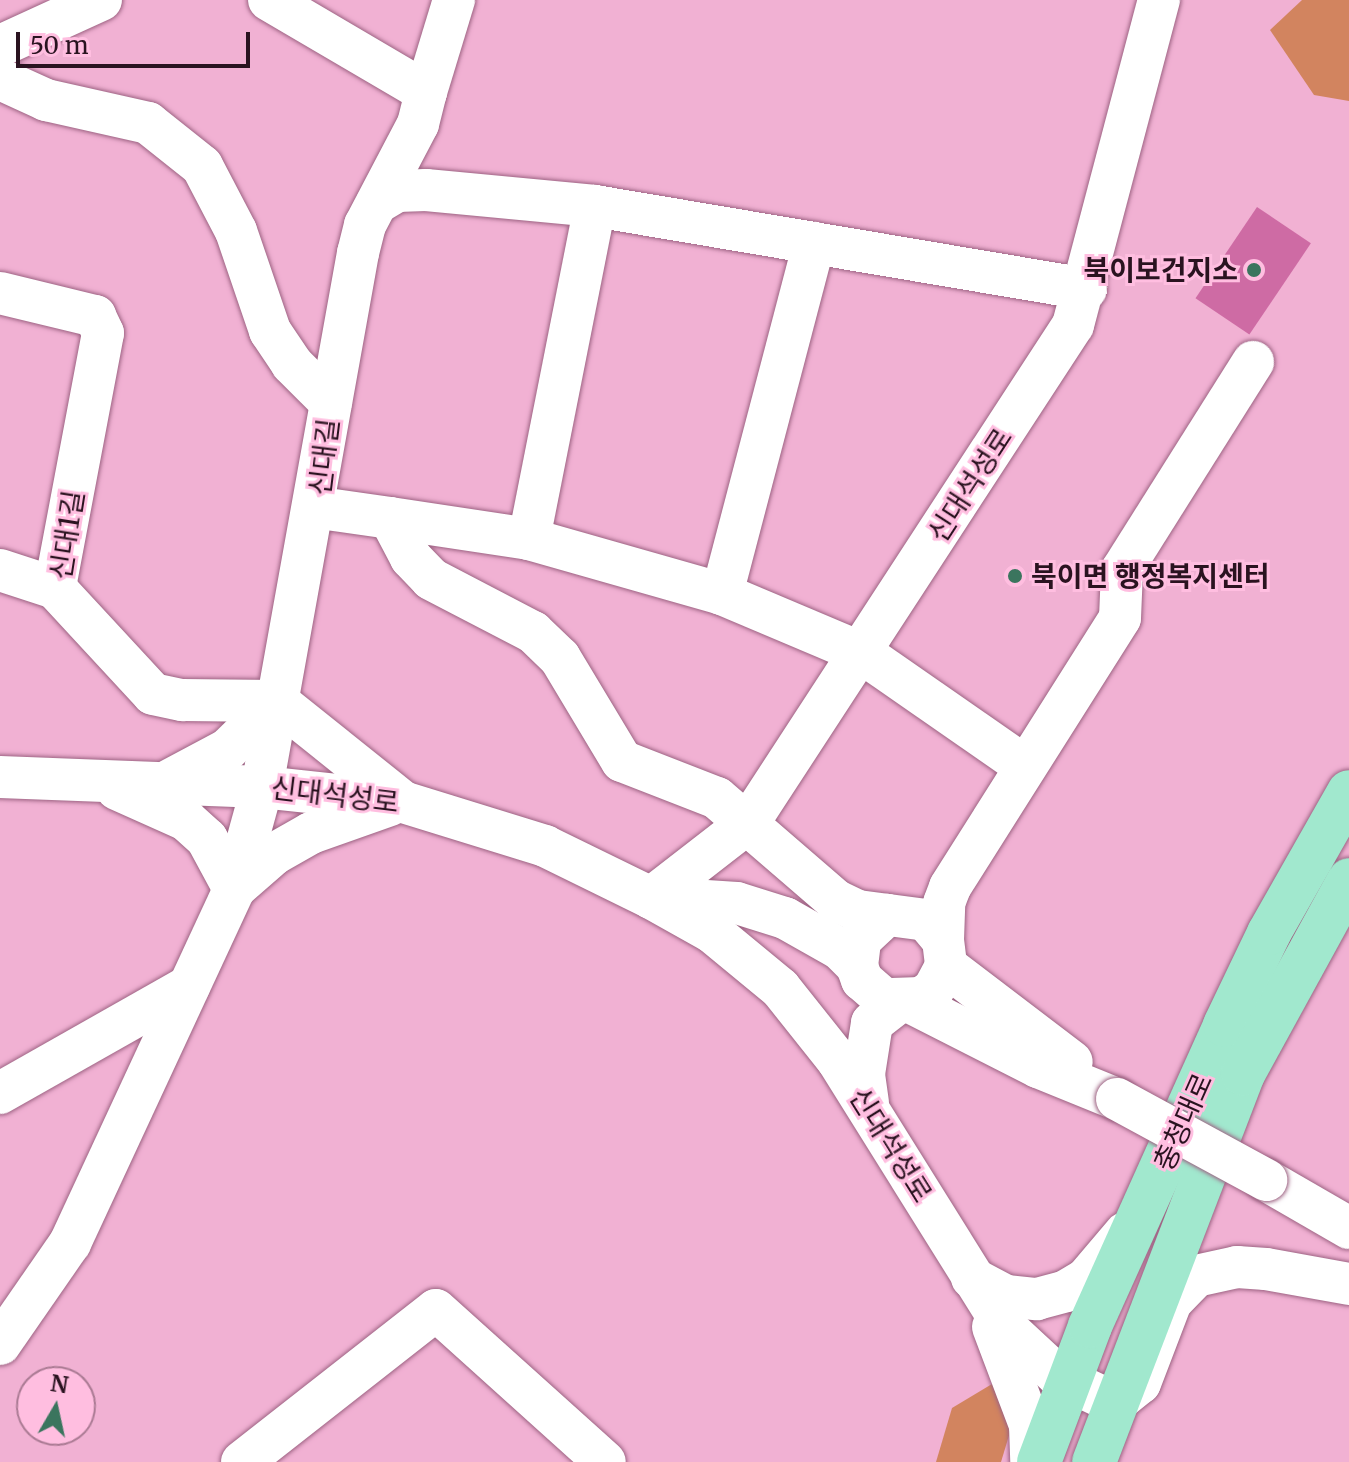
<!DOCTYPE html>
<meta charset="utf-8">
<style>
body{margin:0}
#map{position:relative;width:1349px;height:1462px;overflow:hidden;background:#f1b1d3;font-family:Merriweather,"Noto Sans KR",serif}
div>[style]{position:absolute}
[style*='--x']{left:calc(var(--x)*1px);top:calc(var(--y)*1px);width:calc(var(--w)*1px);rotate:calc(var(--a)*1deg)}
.green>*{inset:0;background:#d2845f}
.building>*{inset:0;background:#ce6ba4;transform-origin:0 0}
.roads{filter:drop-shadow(0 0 2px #9d6383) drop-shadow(0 0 2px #9d6383)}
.minor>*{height:42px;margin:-21px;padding:0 21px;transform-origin:21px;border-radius:21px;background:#fff}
.major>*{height:44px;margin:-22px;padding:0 22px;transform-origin:22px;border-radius:22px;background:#a1e8ce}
.bridges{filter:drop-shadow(0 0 2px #9d6383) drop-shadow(0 0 2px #9d6383)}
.minor-bridge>*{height:42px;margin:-21px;padding:0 21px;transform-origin:21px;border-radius:21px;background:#fff}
.dots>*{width:22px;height:22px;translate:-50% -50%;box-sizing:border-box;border:4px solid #ffbee0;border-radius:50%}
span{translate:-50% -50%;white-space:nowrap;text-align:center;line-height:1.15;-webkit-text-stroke:6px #ffbee0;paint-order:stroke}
.poi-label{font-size:28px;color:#2a1320;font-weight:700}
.right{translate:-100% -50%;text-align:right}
.left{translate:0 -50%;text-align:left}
.street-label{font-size:28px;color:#2a1320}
.north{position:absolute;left:16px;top:1366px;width:80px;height:80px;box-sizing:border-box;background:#ffbee0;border:2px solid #aa7a93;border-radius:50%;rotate:9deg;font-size:22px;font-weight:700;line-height:32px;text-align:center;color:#2a1320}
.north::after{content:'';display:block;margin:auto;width:28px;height:36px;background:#3b755e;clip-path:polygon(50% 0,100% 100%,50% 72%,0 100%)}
.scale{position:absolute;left:16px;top:32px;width:234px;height:36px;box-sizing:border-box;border:4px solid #2a1320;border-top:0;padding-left:10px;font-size:24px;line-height:28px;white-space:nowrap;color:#2a1320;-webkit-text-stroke:6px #ffbee0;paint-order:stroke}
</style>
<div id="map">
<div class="green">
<i style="clip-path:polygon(1302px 0,1349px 0,1349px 101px,1314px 95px,1270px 30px)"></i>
<i style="clip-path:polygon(997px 1381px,1014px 1419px,1001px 1462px,936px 1462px,952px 1408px)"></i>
</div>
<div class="building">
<i style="left:1257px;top:207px;width:65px;height:110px;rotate:34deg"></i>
</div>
<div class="roads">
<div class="minor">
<i style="--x:0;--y:46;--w:111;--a:-24.5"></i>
<i style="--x:0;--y:79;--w:51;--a:24.5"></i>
<i style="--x:46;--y:100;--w:105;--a:12.7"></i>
<i style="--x:148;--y:123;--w:69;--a:38.5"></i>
<i style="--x:202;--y:166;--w:73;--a:62.4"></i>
<i style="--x:236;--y:231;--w:106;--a:71.2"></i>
<i style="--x:270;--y:331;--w:40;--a:56"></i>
<i style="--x:292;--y:364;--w:55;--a:45"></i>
<i style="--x:426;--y:92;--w:96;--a:-73.1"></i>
<i style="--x:377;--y:203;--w:23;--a:-31"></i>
<i style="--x:397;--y:191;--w:29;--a:-2"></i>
<i style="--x:426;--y:190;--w:170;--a:5.4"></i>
<i style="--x:595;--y:206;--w:498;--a:9.6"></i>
<i style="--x:0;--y:293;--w:98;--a:13.6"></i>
<i style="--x:95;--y:316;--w:19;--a:65"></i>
<i style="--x:103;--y:333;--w:259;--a:100.7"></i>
<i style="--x:55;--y:588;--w:144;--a:47.2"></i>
<i style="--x:153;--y:694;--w:30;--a:12"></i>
<i style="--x:182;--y:700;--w:95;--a:0.6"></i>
<i style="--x:313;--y:507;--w:78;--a:8.1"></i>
<i style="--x:390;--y:518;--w:45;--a:62.3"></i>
<i style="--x:411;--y:558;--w:29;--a:46"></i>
<i style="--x:431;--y:579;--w:115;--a:27.5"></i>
<i style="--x:533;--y:632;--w:37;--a:44"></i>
<i style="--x:560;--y:658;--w:120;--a:59"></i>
<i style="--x:622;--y:761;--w:102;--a:21.3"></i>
<i style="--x:717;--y:798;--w:156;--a:40.8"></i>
<i style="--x:835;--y:900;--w:25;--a:26"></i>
<i style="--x:858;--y:911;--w:69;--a:7.5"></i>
<i style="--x:926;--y:920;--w:26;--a:50"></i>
<i style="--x:943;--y:940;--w:26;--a:83"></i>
<i style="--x:946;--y:966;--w:27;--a:118"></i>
<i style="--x:933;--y:990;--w:14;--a:146"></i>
<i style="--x:921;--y:998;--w:37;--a:178"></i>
<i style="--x:884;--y:999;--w:29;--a:-139"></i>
<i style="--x:862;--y:980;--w:15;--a:-110"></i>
<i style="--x:857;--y:966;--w:26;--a:-83"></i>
<i style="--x:860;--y:940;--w:37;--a:-43"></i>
<i style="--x:390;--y:518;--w:141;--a:8.6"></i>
<i style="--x:529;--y:539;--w:201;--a:15.9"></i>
<i style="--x:722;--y:594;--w:152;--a:22.9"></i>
<i style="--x:862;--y:653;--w:196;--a:34.8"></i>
<i style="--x:529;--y:539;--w:339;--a:-78.8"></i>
<i style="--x:0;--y:570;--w:58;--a:18.1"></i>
<i style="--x:722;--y:594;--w:363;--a:-75.3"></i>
<i style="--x:277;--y:701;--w:160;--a:38.7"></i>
<i style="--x:0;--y:777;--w:262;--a:2.2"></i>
<i style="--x:262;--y:787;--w:142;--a:6.1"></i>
<i style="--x:403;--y:802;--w:149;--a:17.2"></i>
<i style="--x:545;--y:846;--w:118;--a:26.1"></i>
<i style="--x:651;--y:898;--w:70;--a:29.1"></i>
<i style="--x:712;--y:932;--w:88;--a:39.5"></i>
<i style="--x:780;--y:988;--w:93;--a:51.5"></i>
<i style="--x:838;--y:1061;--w:311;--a:58"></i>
<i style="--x:1003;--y:1325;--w:75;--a:42.8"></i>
<i style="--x:1058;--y:1376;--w:63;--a:25.3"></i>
<i style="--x:1115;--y:1403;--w:32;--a:-39"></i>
<i style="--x:1140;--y:1383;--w:87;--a:-69.1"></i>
<i style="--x:1171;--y:1302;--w:36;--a:-46"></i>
<i style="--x:1196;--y:1276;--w:42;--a:-12.4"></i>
<i style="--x:1237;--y:1267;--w:29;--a:4"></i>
<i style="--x:1266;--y:1269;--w:84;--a:10.2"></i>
<i style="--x:170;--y:780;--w:66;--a:-28.1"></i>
<i style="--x:228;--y:749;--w:69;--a:-44.4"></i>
<i style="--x:117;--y:789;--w:76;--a:24.2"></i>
<i style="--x:186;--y:820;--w:28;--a:42"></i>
<i style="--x:207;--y:839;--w:57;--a:61.6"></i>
<i style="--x:234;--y:889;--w:53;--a:-41.2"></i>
<i style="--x:274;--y:854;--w:43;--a:-29.6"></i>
<i style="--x:311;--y:833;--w:84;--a:-19.5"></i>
<i style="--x:651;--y:898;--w:124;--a:-37.8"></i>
<i style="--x:749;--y:822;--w:593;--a:-56.9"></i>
<i style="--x:1073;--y:325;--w:336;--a:-75.2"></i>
<i style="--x:660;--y:898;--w:77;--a:3.7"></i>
<i style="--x:737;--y:903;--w:50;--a:17.4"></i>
<i style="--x:785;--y:918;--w:63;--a:29.4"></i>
<i style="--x:840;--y:949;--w:24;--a:45"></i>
<i style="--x:943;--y:940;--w:37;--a:-88"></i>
<i style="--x:944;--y:903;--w:17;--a:-69"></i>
<i style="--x:950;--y:887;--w:318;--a:-57.7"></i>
<i style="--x:1120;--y:618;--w:48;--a:-87.6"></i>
<i style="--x:1122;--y:570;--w:246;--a:-57.8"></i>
<i style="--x:946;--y:966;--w:158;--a:37.3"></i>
<i style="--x:910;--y:1002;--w:144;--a:26.9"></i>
<i style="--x:1038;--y:1067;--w:85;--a:22.1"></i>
<i style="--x:0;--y:1093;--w:217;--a:-29.5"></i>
<i style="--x:868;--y:1103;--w:29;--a:-98"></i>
<i style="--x:864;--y:1074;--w:52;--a:-81.1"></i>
<i style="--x:872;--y:1023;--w:33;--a:-38"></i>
<i style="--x:1266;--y:1180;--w:96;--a:30"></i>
<i style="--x:972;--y:1278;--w:38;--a:28"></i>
<i style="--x:1006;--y:1296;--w:31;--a:6"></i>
<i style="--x:1037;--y:1299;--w:30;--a:-15"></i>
<i style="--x:1066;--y:1291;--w:23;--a:-31"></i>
<i style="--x:1086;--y:1279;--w:60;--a:-49.7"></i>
<i style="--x:993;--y:1327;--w:105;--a:69.3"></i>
<i style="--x:1030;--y:1425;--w:37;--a:88"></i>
<i style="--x:0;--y:1344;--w:123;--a:-55.3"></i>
<i style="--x:70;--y:1243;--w:390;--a:-65.1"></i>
<i style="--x:234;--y:889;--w:106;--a:-74.6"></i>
<i style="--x:262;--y:787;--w:543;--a:-79.81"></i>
<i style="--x:358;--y:253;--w:29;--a:-76"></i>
<i style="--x:365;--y:225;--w:114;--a:-62.3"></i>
<i style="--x:418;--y:124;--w:33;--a:-76"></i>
<i style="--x:426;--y:92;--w:182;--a:-149.6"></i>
<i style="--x:242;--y:1462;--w:246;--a:-38.1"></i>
<i style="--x:436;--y:1310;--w:227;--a:42"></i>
</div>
<div class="major">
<i style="--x:1039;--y:1462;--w:145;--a:-69.4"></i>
<i style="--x:1090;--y:1326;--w:330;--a:-65.8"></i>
<i style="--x:1225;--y:1025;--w:102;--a:-64.4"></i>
<i style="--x:1269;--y:933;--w:162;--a:-60.4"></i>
<i style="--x:1094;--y:1462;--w:416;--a:-69"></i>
<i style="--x:1243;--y:1074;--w:221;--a:-61.3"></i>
</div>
</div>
<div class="bridges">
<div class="minor-bridge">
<i style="--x:1117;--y:1099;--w:170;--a:28.5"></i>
</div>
</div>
<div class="dots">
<i style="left:1254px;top:270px;background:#3b755e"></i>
<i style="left:1015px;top:576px;background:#3b755e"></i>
</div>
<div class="poi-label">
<span class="right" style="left:1238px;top:270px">북이보건지소</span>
<span class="left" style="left:1031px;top:576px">북이면 행정복지센터</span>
</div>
<div class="street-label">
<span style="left:324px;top:457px;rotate:-83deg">신대길</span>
<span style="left:970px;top:485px;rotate:-57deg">신대석성로</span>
<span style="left:67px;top:535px;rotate:-81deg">신대1길</span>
<span style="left:335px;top:795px;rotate:7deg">신대석성로</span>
<span style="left:1183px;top:1122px;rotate:-66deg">충청대로</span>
<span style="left:891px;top:1145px;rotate:58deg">신대석성로</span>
</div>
<div class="north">N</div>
<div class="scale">50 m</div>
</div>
